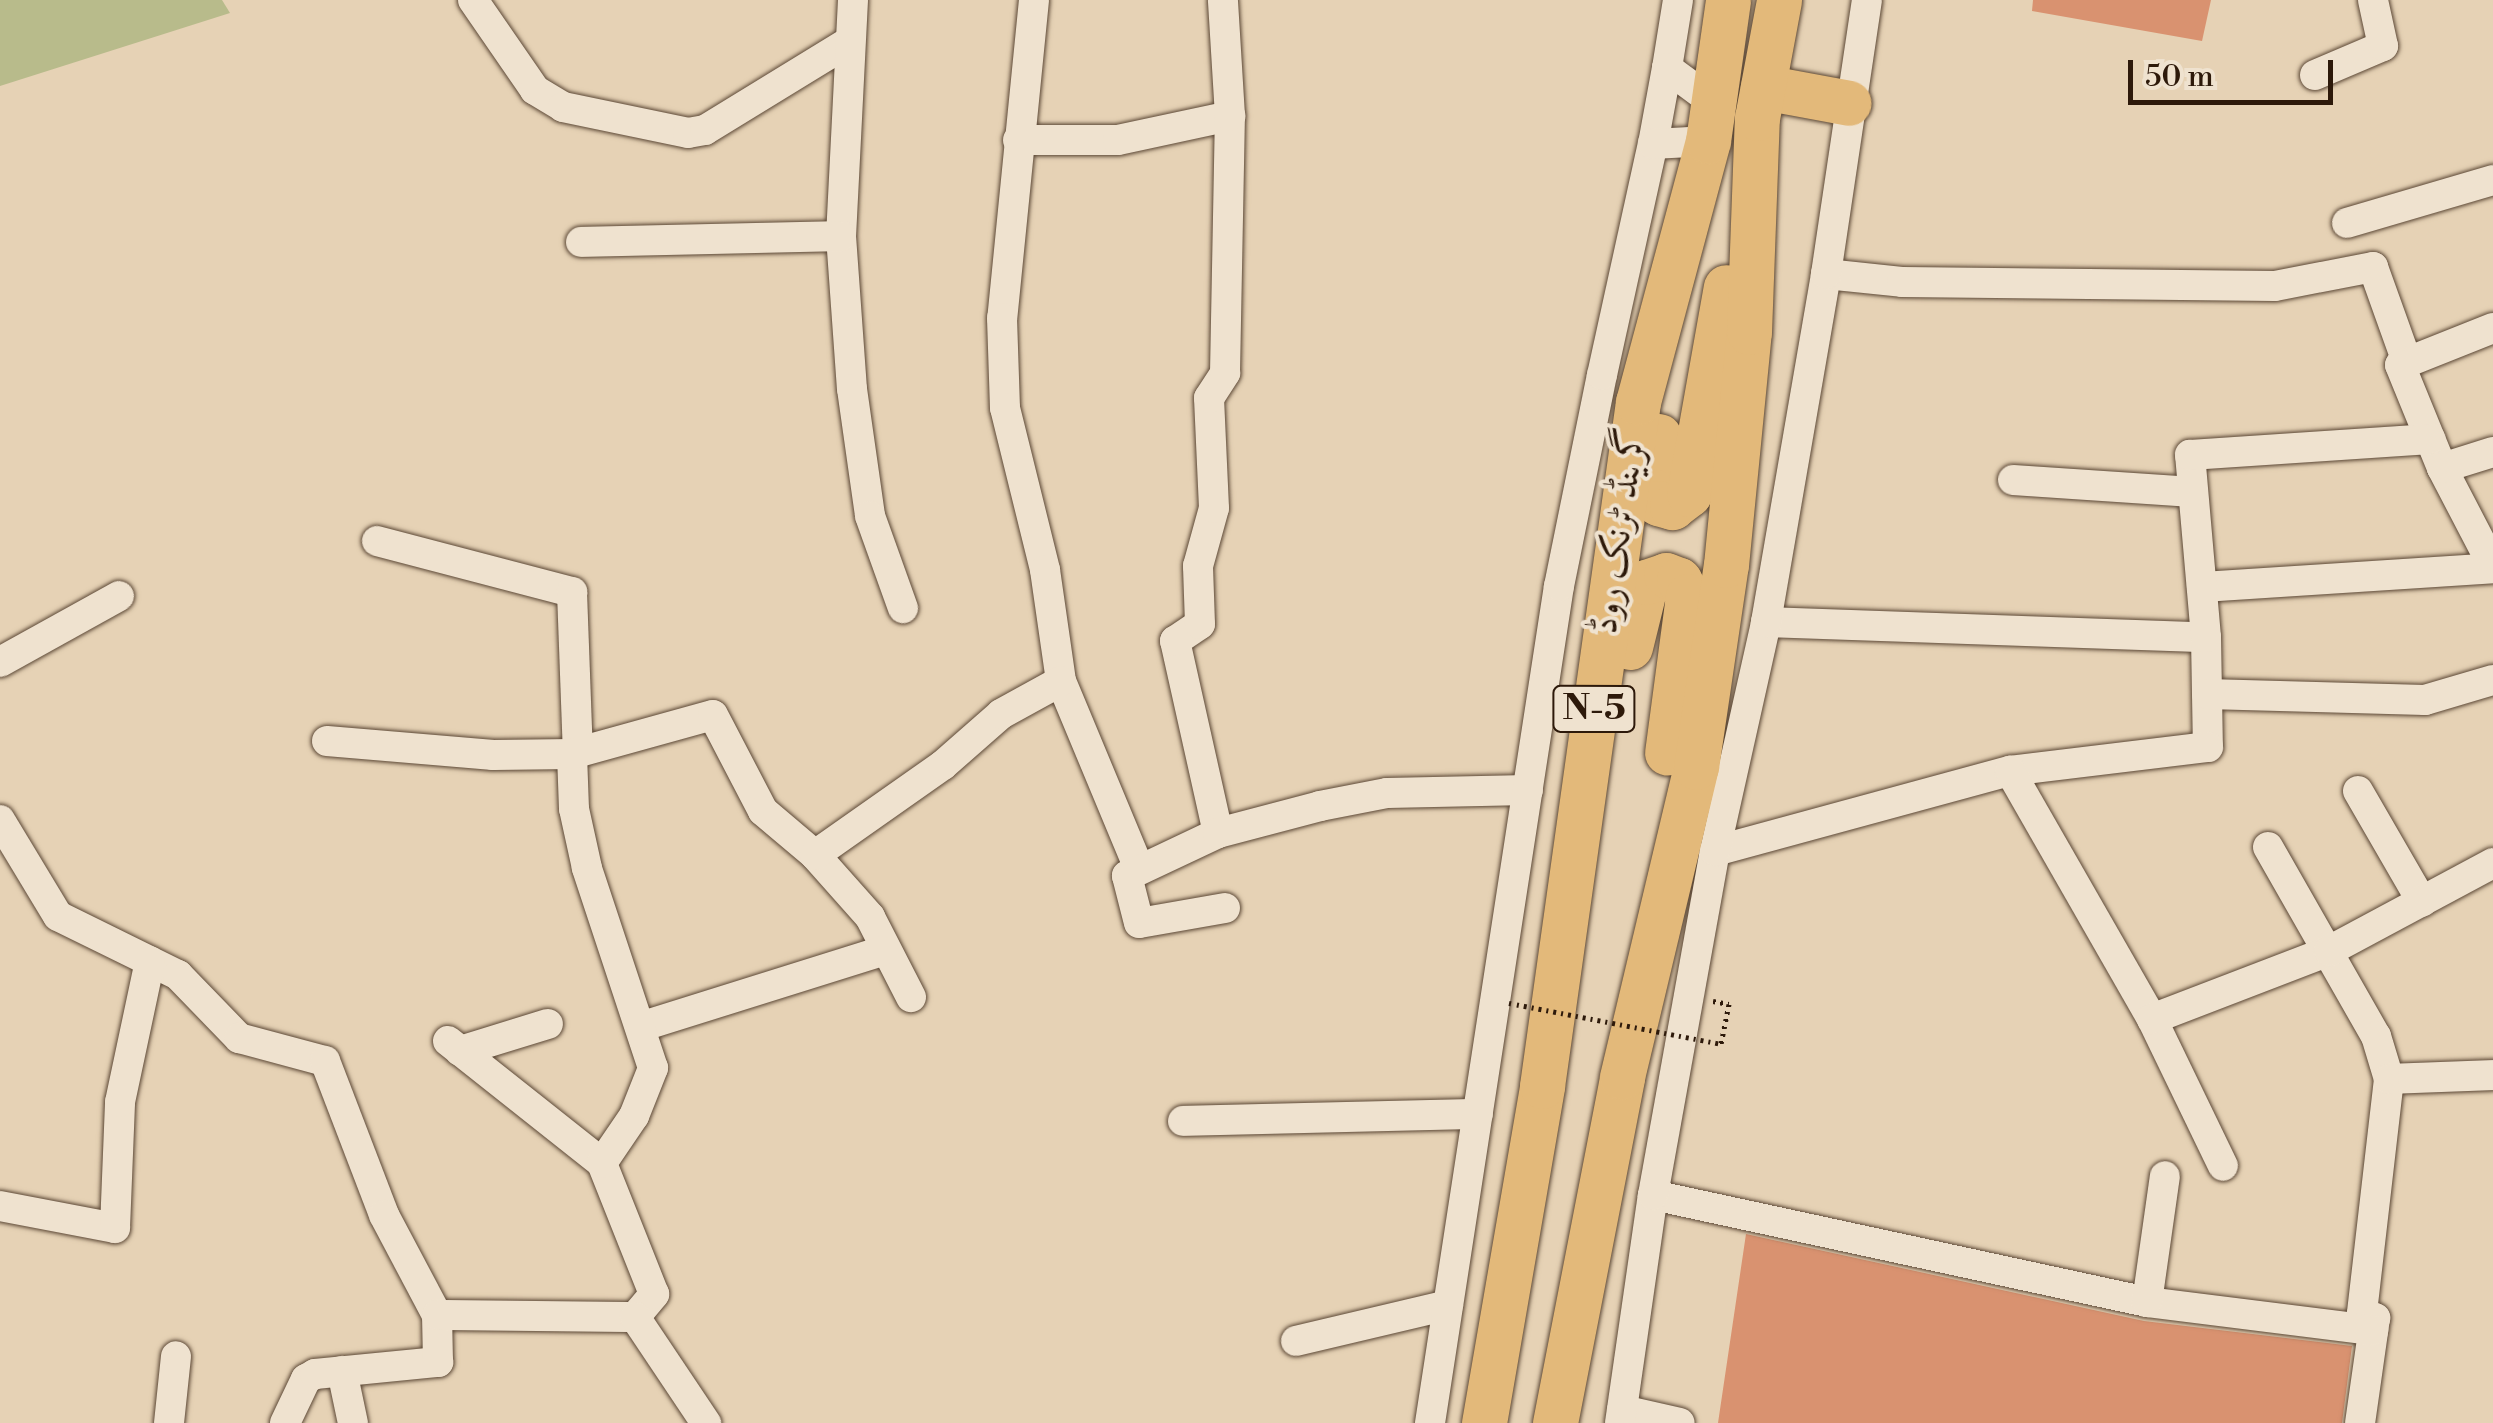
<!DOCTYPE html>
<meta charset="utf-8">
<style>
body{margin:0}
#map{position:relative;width:2493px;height:1423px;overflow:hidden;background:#e6d2b5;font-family:"Libre Bodoni",Amiri,serif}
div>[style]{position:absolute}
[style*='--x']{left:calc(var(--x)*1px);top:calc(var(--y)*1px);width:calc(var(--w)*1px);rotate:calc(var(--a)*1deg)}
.green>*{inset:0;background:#b8bb8b}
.building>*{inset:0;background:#d99270}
.path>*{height:5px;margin-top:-2.5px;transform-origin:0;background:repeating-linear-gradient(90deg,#2d190a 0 2.5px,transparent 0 7.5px)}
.roads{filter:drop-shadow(0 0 2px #5b4735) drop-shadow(0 0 2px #5b4735)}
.minor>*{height:30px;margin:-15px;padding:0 15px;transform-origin:15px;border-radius:15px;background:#efe2cf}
.highway>*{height:45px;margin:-22.5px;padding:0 22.5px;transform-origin:22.5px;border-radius:22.5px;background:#e3b97a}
.path-bridge>*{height:5px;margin-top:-2.5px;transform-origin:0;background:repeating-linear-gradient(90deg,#2d190a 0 2.5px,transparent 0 7.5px)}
span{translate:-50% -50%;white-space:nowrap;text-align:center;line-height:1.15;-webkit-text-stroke:8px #efe2cf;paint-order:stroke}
.shield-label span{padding:2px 8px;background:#efe2cf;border:2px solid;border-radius:8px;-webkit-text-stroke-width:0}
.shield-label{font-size:35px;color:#2d190a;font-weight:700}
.street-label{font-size:38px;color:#2d190a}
.scale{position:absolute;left:2128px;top:60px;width:205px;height:45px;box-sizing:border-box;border:5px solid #2d190a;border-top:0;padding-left:12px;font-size:30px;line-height:35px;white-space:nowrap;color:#2d190a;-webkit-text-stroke:8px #efe2cf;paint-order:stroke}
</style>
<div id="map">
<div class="green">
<i style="clip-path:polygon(0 0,222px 0,230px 13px,0 86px)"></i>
</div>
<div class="building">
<i style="clip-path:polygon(2033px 0,2211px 0,2202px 41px,2032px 11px)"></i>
<i style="clip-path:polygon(1746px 1234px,2144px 1321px,2352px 1346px,2342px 1423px,1718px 1423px)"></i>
</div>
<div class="path">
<i style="--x:1713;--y:1001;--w:16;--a:11"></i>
<i style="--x:1729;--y:1004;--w:41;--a:101.3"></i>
</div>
<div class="roads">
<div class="minor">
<i style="--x:473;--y:0;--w:109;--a:55.4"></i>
<i style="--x:535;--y:90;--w:33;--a:31"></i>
<i style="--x:563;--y:107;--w:128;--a:11.7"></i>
<i style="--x:688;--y:133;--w:17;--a:-10"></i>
<i style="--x:705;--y:130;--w:167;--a:-31.5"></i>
<i style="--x:853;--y:0;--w:236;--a:92.9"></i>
<i style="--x:841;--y:236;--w:153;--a:85.9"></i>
<i style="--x:852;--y:389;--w:128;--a:81.9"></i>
<i style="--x:870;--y:516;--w:98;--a:70.3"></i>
<i style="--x:1034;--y:0;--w:320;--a:95.7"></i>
<i style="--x:1002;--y:318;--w:90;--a:88.1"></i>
<i style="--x:1005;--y:408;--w:167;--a:76.1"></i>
<i style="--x:1045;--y:570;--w:112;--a:81.8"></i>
<i style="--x:1061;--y:681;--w:200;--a:67.4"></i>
<i style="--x:1678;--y:0;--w:69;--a:99.2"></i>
<i style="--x:1667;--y:68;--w:57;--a:36.5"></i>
<i style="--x:2315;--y:75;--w:74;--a:-23.1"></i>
<i style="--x:2383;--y:46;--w:47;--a:-102.3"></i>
<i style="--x:1018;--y:140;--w:100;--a:0"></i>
<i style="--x:1118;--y:140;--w:115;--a:-12.1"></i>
<i style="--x:1653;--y:144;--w:77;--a:-79.6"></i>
<i style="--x:2347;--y:223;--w:152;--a:-16.4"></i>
<i style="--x:581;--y:242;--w:260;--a:-1.3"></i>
<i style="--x:1826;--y:274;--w:76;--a:6"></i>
<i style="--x:1902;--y:282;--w:373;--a:0.6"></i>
<i style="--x:2275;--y:286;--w:100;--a:-11"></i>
<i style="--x:2373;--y:267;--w:101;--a:70.3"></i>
<i style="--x:2493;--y:328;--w:100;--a:158.3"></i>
<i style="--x:2400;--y:365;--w:111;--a:67.8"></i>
<i style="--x:2442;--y:468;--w:110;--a:62.5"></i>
<i style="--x:2442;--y:468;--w:53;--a:-17.4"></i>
<i style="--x:2013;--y:480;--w:180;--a:3.8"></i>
<i style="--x:377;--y:541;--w:202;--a:14.7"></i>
<i style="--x:572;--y:592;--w:160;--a:87.9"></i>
<i style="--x:2202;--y:587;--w:292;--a:-3.7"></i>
<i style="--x:1766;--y:622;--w:440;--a:2"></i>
<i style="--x:2206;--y:637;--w:110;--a:89"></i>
<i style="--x:2208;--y:747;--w:199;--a:173.1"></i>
<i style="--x:2206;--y:637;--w:183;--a:-95"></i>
<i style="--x:2190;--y:455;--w:241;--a:-3.8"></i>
<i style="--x:0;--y:662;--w:136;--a:-29"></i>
<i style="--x:2207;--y:694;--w:218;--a:1.6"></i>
<i style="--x:2425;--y:700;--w:71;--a:-16.4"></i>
<i style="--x:327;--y:741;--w:167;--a:4.8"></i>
<i style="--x:493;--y:755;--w:79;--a:-0.7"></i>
<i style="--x:2358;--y:791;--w:128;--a:60"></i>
<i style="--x:0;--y:820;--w:112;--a:58.9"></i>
<i style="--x:58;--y:916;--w:134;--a:26.2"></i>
<i style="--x:178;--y:975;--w:88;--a:45.9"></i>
<i style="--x:239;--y:1038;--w:89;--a:15"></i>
<i style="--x:325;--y:1061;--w:165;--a:69"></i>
<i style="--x:384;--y:1215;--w:113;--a:62.1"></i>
<i style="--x:1218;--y:833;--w:197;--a:-102.6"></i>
<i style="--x:1175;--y:641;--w:30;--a:-34"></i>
<i style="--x:1200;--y:624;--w:58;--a:-92"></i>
<i style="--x:1198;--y:566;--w:60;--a:-74.6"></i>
<i style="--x:1214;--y:508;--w:110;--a:-92.6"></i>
<i style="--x:1209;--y:398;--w:30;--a:-57"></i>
<i style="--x:1225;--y:373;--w:257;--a:-88.9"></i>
<i style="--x:1230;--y:116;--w:116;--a:-93.5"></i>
<i style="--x:2268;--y:847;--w:218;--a:60.3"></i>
<i style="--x:2376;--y:1036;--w:45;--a:73.2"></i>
<i style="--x:2389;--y:1079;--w:237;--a:96.6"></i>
<i style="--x:2362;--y:1314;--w:14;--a:17"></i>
<i style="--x:2375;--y:1318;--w:106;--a:98.1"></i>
<i style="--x:1715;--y:851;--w:306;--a:-15.2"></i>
<i style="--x:2010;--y:771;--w:286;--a:60.2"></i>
<i style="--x:2152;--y:1019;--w:163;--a:64.2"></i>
<i style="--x:815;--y:855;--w:83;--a:48.4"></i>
<i style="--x:870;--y:917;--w:90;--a:62.9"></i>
<i style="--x:1225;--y:908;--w:87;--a:170.1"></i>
<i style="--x:1139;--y:923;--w:49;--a:-104.3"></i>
<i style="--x:1127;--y:876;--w:101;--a:-25.3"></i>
<i style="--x:1218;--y:833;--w:106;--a:-14.8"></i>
<i style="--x:1320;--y:806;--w:68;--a:-11"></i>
<i style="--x:1387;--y:793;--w:141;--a:-1.2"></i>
<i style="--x:2152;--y:1019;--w:190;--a:-21"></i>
<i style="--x:2329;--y:951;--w:186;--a:-28.2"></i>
<i style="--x:643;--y:1026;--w:250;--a:-17.4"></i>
<i style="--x:448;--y:1041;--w:196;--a:38.4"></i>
<i style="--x:460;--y:1051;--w:92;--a:-17.1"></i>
<i style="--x:2389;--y:1079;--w:104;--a:-2.2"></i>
<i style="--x:1183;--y:1121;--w:295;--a:-1.4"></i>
<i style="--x:1653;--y:1195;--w:505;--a:12.22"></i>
<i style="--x:2147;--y:1302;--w:228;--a:7.1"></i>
<i style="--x:0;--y:1206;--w:117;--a:10.8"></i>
<i style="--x:115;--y:1228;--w:126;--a:-87.7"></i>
<i style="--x:120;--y:1102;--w:144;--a:-78"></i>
<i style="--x:2147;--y:1302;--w:127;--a:-81.9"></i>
<i style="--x:635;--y:1317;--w:30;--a:-50"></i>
<i style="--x:654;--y:1294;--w:141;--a:-111.7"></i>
<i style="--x:602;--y:1163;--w:57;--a:-55.8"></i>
<i style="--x:634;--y:1116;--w:52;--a:-68.4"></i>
<i style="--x:653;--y:1068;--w:211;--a:-108.3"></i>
<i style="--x:587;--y:868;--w:60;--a:-102.4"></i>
<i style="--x:574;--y:809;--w:55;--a:-92.1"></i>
<i style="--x:572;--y:754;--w:146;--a:-15.5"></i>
<i style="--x:713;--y:715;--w:108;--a:62.5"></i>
<i style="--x:763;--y:811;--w:68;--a:40.2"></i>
<i style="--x:815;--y:855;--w:156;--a:-35.1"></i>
<i style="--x:943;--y:765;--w:77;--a:-41.3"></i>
<i style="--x:1001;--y:714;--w:68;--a:-28.8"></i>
<i style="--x:1296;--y:1341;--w:156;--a:-13.3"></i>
<i style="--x:342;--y:1371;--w:53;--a:78.1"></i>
<i style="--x:1622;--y:1410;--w:59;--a:12.6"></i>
<i style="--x:169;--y:1423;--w:67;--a:-84"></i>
<i style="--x:285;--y:1423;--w:49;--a:-64.5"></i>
<i style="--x:306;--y:1379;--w:10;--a:-29"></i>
<i style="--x:315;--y:1374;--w:124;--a:-5.6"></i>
<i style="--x:438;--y:1362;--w:47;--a:-91.2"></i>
<i style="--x:437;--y:1315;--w:198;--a:0.6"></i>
<i style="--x:635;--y:1317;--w:128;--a:56.2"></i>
<i style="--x:1430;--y:1423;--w:847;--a:-81.24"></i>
<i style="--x:1559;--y:586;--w:215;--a:-78.5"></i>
<i style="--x:1602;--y:375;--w:237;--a:-77.6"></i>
<i style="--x:1653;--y:144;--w:55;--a:-3.1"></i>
<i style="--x:1620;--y:1423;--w:230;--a:-81.8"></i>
<i style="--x:1653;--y:1195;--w:350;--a:-79.8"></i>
<i style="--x:1715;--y:851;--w:235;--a:-77.4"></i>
<i style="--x:1766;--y:622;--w:353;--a:-80.2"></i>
<i style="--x:1826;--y:274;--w:277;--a:-81.5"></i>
</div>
<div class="highway">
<i style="--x:1763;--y:87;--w:87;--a:10.5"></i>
<i style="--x:1659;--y:436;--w:55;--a:96.2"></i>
<i style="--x:1653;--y:491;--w:13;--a:67"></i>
<i style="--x:1658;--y:503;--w:15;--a:16"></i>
<i style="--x:1672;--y:507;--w:21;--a:-37"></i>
<i style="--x:1689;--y:494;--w:210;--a:-79.9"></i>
<i style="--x:1630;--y:647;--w:67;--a:-76.2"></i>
<i style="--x:1646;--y:582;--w:21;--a:-19"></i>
<i style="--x:1666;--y:575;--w:14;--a:21"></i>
<i style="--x:1679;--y:580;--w:18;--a:61"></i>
<i style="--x:1688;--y:596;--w:158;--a:97.6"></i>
<i style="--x:1484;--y:1423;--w:342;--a:-80.2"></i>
<i style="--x:1542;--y:1086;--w:691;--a:-82.01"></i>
<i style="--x:1638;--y:402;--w:270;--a:-75"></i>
<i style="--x:1708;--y:141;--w:142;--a:-81.9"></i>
<i style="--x:1555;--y:1423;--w:352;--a:-79"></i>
<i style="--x:1622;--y:1077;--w:319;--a:-76.6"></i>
<i style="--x:1696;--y:767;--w:204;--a:-81.6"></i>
<i style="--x:1726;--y:565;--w:234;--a:-84.4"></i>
<i style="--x:1749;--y:332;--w:214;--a:-87.9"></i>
<i style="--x:1757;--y:118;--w:120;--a:-79.4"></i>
</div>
</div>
<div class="path-bridge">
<i style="--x:1509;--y:1003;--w:216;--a:10.9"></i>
</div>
<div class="shield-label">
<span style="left:1594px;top:709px">N-5</span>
</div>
<div class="street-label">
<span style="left:1619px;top:531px;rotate:-82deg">گرینڈ ٹرنک روڈ</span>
</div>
<div class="scale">50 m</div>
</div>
